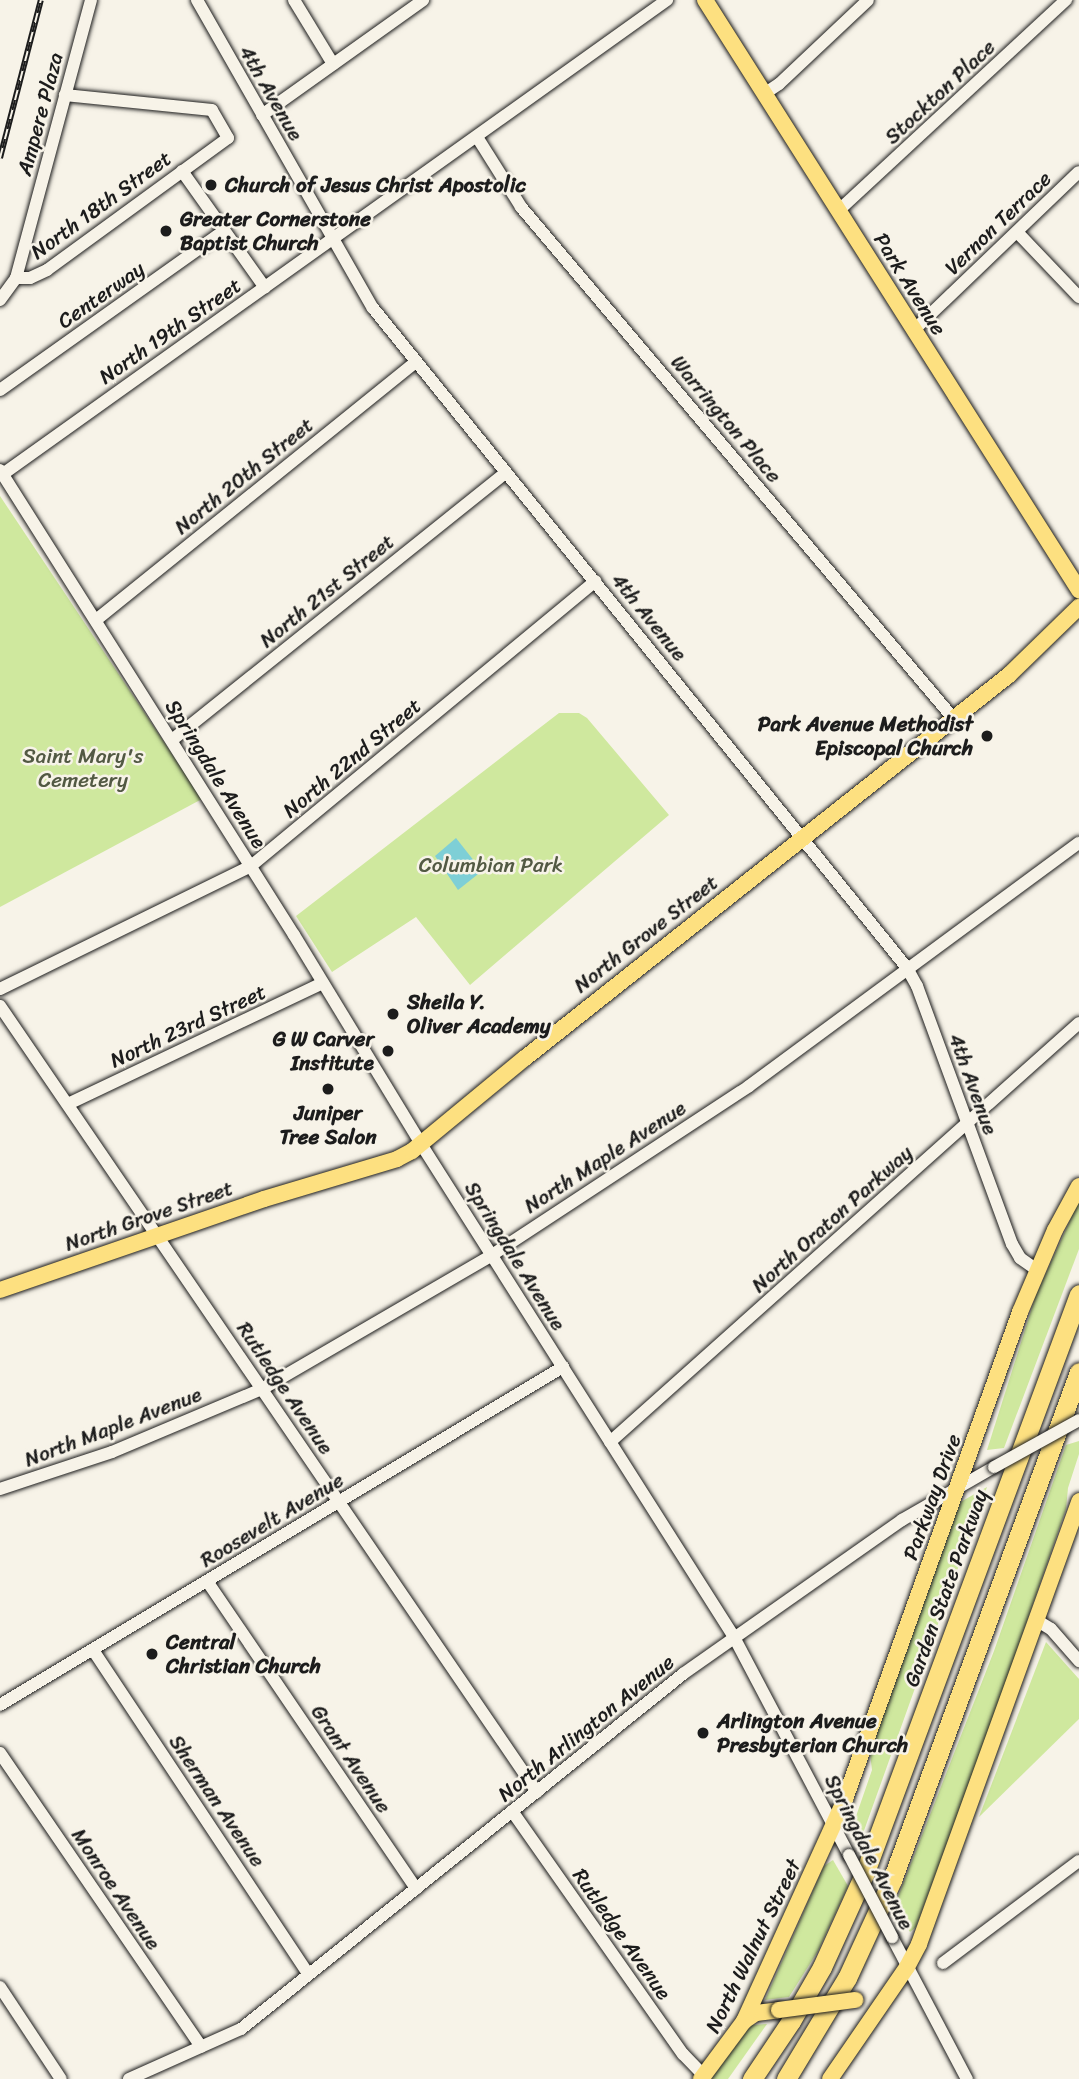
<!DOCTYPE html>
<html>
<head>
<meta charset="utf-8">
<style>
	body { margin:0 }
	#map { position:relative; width:1079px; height:2079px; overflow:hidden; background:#f7f3e8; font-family:Sriracha,sans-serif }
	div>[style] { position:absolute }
	.green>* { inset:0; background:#cfe89e }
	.water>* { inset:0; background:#7ecfd6 }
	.roads { filter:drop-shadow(0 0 2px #1c1c1c) drop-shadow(0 0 2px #1c1c1c) }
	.minor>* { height:12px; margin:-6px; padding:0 6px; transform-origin:6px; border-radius:6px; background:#f7f3e8 }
	.major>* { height:16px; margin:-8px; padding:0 8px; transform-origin:8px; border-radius:8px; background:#fde080 }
	.highway>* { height:19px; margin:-9.5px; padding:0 9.5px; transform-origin:9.5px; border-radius:9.5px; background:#fde080 }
	.rail>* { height:6px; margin-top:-3px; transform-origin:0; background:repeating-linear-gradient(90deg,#f7f3e8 0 10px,#1c1c1c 0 20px); box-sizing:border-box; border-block:2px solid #1c1c1c }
	.bridges { filter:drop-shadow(0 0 2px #1c1c1c) drop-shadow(0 0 2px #1c1c1c) }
	.minor-bridge>* { height:12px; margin:-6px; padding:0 6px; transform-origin:6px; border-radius:6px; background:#f7f3e8 }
	.major-bridge>* { height:16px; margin:-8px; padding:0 8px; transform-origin:8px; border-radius:8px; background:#fde080 }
	.dots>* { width:19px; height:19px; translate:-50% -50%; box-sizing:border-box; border:4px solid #f7f3e8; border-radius:50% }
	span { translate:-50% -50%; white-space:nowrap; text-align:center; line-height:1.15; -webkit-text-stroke:5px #f7f3e8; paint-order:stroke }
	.street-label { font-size:21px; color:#1c1c1c }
	.poi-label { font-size:21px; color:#1c1c1c; font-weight:700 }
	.left { translate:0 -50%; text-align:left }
	.right { translate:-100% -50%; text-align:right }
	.park-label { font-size:21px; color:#525943 }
</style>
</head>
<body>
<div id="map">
	<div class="green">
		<div style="clip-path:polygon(0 496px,202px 799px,0 907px)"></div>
		<div style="clip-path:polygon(559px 713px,579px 713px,587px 718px,669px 815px,470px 985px,416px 917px,332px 972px,296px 916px)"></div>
		<div style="clip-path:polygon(1079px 1201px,1079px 1249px,1004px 1448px,987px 1450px,1036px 1295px)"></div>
		<div style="clip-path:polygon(1079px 1441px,1079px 1454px,1068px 1488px,1066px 1509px,996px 1710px,916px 1927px,910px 1932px,894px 1907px,994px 1651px,1066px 1445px)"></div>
		<div style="clip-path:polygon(987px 1487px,861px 1839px,853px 1825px,872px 1770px,870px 1754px,957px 1504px)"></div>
		<div style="clip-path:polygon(1046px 1642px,1079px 1679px,1079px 1719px,979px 1817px)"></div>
		<div style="clip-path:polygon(833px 1860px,848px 1886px,818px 1951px,789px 1997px,765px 2000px,824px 1866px)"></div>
		<div style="clip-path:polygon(767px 2024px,728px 2079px,711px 2079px,751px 2025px)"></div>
	</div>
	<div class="water">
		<div style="clip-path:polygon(456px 838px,482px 871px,458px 890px,435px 856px)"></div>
	</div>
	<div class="roads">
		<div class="minor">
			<div style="left:197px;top:0;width:355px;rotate:60.3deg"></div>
			<div style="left:373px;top:308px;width:849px;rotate:51.02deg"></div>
			<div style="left:907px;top:968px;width:21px;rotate:61deg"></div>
			<div style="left:917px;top:986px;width:275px;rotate:69.8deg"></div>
			<div style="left:1012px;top:1244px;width:16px;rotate:60deg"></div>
			<div style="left:1020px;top:1258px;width:21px;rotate:35deg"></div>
			<div style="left:294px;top:0;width:75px;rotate:58.6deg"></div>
			<div style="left:764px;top:94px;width:18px;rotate:-34deg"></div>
			<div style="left:779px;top:84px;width:122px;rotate:-43.3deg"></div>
			<div style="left:262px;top:115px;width:198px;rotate:-35.5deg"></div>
			<div style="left:477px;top:137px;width:83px;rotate:57.8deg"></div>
			<div style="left:521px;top:207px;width:671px;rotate:49.78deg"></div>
			<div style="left:182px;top:171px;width:143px;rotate:54.6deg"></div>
			<div style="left:838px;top:211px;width:311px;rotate:-42.8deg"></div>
			<div style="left:1017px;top:232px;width:90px;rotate:46.4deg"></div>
			<div style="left:16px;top:278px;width:14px"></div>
			<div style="left:30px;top:278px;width:19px;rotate:-25deg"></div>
			<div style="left:47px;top:270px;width:224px;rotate:-36.1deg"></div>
			<div style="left:228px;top:138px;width:32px;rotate:-120deg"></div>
			<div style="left:212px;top:110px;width:148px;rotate:-174.2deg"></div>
			<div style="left:0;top:300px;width:27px;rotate:-54deg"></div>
			<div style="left:16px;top:278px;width:288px;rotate:-74.9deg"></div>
			<div style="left:914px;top:330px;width:228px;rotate:-43.8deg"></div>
			<div style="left:0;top:390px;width:275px;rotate:-35.4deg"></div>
			<div style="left:0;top:470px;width:550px;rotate:57.7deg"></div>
			<div style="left:294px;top:935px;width:245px;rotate:58.7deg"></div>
			<div style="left:421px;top:1144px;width:584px;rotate:57.59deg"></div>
			<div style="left:734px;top:1637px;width:246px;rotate:62.2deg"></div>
			<div style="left:3px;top:474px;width:816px;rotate:-35.52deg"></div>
			<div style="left:96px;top:620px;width:411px;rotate:-38.9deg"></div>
			<div style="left:172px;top:740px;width:428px;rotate:-38.7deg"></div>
			<div style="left:0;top:989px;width:280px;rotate:-26.1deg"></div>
			<div style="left:251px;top:866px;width:447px;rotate:-39.6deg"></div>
			<div style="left:0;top:1006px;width:952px;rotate:55.66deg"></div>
			<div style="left:68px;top:1104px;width:282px;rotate:-25.4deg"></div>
			<div style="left:610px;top:1442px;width:629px;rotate:-41.78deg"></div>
			<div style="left:0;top:1489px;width:118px;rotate:-18.3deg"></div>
			<div style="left:112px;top:1452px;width:163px;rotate:-22.8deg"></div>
			<div style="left:262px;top:1389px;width:266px;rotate:-30.2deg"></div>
			<div style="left:492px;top:1255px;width:308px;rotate:-33.3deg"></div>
			<div style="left:749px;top:1086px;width:410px;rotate:-36.4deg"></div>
			<div style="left:207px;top:1581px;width:372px;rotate:55.8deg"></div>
			<div style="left:1036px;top:1620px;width:17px;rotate:31deg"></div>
			<div style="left:1051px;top:1629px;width:43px;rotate:48.8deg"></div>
			<div style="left:93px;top:1650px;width:389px;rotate:56.4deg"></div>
			<div style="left:0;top:1705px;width:657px;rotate:-30.98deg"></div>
			<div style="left:0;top:1753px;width:356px;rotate:55.6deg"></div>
			<div style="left:512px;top:1811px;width:297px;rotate:54.9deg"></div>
			<div style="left:683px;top:2054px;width:30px;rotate:46deg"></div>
			<div style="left:892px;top:1937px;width:161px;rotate:62.2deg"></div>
			<div style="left:943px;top:1963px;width:170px;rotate:-36.9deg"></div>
			<div style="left:0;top:1987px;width:110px;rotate:56.5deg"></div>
			<div style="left:129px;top:2079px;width:123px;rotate:-24.1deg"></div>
			<div style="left:241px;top:2029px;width:567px;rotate:-38.77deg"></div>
			<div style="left:683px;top:1674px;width:268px;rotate:-35.1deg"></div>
			<div style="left:902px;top:1520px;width:106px;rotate:-29.9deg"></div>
		</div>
		<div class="major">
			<div style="left:705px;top:0;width:699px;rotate:57.63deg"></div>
			<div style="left:0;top:1290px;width:279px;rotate:-19deg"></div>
			<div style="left:264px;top:1199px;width:139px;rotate:-16.7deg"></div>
			<div style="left:397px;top:1159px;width:17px;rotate:-28deg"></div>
			<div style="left:412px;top:1151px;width:146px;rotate:-39.5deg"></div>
			<div style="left:525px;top:1058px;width:617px;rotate:-38.36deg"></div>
			<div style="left:1009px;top:675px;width:98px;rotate:-44.2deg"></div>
			<div style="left:744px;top:2021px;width:14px;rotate:-34deg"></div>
			<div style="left:756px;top:2013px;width:23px;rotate:-7deg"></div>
			<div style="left:701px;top:2079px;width:72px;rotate:-53.4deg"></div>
			<div style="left:744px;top:2021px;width:244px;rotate:-65.5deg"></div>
			<div style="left:845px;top:1799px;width:517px;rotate:-70.23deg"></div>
			<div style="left:1020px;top:1312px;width:89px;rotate:-66.9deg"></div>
			<div style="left:1055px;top:1230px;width:50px;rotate:-61.4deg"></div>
			<div style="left:830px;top:2079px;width:136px;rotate:-55.5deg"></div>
			<div style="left:907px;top:1967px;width:26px;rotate:-62deg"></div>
			<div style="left:919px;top:1944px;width:471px;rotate:-70.1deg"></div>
		</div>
		<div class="highway">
			<div style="left:752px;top:2079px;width:70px;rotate:-56.1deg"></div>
			<div style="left:791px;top:2021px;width:62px;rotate:-60.1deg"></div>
			<div style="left:822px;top:1967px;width:104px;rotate:-65.6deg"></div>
			<div style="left:865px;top:1872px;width:616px;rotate:-69.68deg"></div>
			<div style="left:786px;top:2079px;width:118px;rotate:-58.9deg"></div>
			<div style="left:847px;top:1978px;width:108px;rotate:-65.3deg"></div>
			<div style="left:892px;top:1880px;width:541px;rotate:-69.79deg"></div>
		</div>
	</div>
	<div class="rail">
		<div style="left:0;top:158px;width:163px;rotate:-75.5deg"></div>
	</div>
	<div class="bridges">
		<div class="minor-bridge">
			<div style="left:994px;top:1467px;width:97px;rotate:-28.9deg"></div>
			<div style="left:849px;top:1855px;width:93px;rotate:62.3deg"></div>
		</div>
		<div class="major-bridge">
			<div style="left:779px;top:2010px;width:77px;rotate:-7.5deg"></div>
		</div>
	</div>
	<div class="dots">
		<div style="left:211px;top:185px;background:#1c1c1c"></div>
		<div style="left:166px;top:231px;background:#1c1c1c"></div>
		<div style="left:987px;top:736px;background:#1c1c1c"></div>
		<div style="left:393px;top:1014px;background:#1c1c1c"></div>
		<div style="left:388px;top:1051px;background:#1c1c1c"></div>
		<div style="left:328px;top:1089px;background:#1c1c1c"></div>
		<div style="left:152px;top:1654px;background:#1c1c1c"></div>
		<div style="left:703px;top:1733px;background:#1c1c1c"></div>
	</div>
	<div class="street-label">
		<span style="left:940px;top:92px;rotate:-43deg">Stockton Place</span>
		<span style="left:271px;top:93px;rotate:60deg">4th Avenue</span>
		<span style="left:40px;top:114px;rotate:-75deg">Ampere Plaza</span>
		<span style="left:101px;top:205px;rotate:-36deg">North 18th Street</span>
		<span style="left:998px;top:223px;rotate:-44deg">Vernon Terrace</span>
		<span style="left:910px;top:284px;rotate:58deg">Park Avenue</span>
		<span style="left:101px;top:295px;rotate:-35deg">Centerway</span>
		<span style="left:170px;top:331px;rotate:-35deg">North 19th Street</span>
		<span style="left:726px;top:419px;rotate:50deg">Warrington Place</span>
		<span style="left:244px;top:476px;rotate:-39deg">North 20th Street</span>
		<span style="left:327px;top:591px;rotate:-39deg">North 21st Street</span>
		<span style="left:649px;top:617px;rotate:51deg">4th Avenue</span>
		<span style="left:352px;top:758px;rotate:-40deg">North 22nd Street</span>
		<span style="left:216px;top:774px;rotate:58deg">Springdale Avenue</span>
		<span style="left:646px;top:934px;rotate:-38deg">North Grove Street</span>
		<span style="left:188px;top:1026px;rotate:-25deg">North 23rd Street</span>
		<span style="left:973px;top:1084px;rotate:70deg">4th Avenue</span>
		<span style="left:605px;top:1157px;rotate:-33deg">North Maple Avenue</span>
		<span style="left:149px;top:1216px;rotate:-19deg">North Grove Street</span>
		<span style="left:832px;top:1219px;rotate:-42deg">North Oraton Parkway</span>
		<span style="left:515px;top:1256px;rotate:58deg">Springdale Avenue</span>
		<span style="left:285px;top:1388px;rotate:56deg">Rutledge Avenue</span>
		<span style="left:113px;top:1427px;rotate:-21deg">North Maple Avenue</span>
		<span style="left:932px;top:1497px;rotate:-70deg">Parkway Drive</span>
		<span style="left:272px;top:1520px;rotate:-31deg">Roosevelt Avenue</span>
		<span style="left:946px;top:1588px;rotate:-70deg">Garden State Parkway</span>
		<span style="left:586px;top:1728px;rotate:-39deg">North Arlington Avenue</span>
		<span style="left:351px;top:1759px;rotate:56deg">Grant Avenue</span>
		<span style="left:217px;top:1801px;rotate:56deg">Sherman Avenue</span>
		<span style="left:869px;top:1852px;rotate:63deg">Springdale Avenue</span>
		<span style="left:116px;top:1889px;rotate:56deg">Monroe Avenue</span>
		<span style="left:622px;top:1934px;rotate:55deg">Rutledge Avenue</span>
		<span style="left:753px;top:1946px;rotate:-64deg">North Walnut Street</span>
	</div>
	<div class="poi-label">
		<span class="left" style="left:225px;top:185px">Church of Jesus Christ Apostolic</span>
		<span class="left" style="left:180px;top:231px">Greater Cornerstone<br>Baptist Church</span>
		<span class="right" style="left:973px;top:736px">Park Avenue Methodist<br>Episcopal Church</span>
		<span class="left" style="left:407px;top:1014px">Sheila Y.<br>Oliver Academy</span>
		<span class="right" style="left:374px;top:1051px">G W Carver<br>Institute</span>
		<span style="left:328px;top:1125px">Juniper<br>Tree Salon</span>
		<span class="left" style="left:166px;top:1654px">Central<br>Christian Church</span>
		<span class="left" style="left:717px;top:1733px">Arlington Avenue<br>Presbyterian Church</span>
	</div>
	<div class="park-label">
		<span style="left:83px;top:768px">Saint Mary's<br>Cemetery</span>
		<span style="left:491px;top:865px">Columbian Park</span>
	</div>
</div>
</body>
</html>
